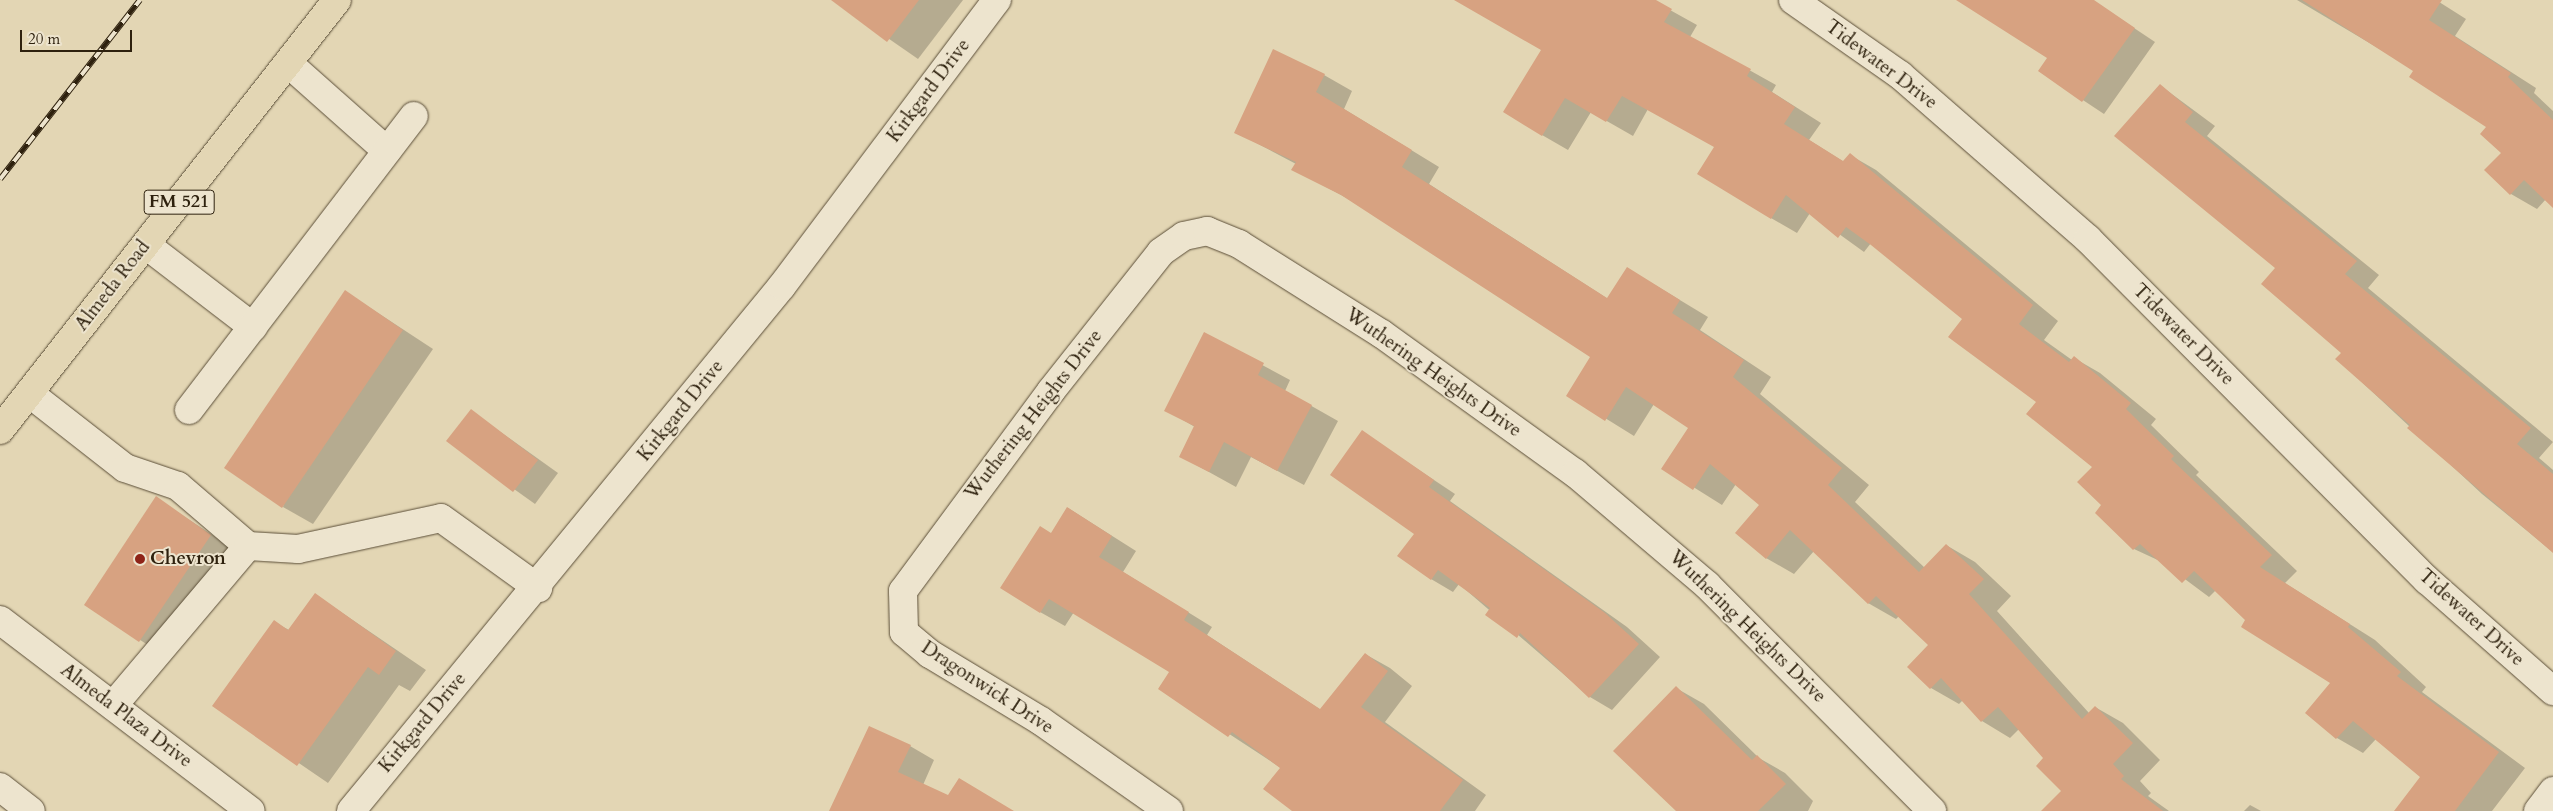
<!DOCTYPE html>
<html>
<head>
<meta charset="utf-8">
<style>
	body { margin:0 }
	#map { position:relative; width:2553px; height:811px; overflow:hidden; background:#e3d6b4; font-family:Cardo,serif }
	div>[style] { position:absolute }
	.shadow>* { inset:0; background:#0003 }
	.building>* { inset:0; background:#d7a281 }
	.roads { filter:drop-shadow(0 0 1px #5b4e38) drop-shadow(0 0 1px #5b4e38) }
	.minor>* { height:28px; margin:-14px; padding:0 14px; transform-origin:14px; border-radius:14px; background:#ede4ce }
	.major>* { height:28px; margin:-14px; padding:0 14px; transform-origin:14px; border-radius:14px; background:#e3d6b4 }
	.rail>* { height:5.5px; margin-top:-2.75px; transform-origin:0; background:repeating-linear-gradient(90deg,#ede4ce 0 11px,#2e210e 0 22px); box-sizing:border-box; border-block:1px solid #2e210e }
	.dots>* { width:14px; height:14px; translate:-50% -50%; box-sizing:border-box; border:2px solid #ede4ce; border-radius:50% }
	span { translate:-50% -50%; white-space:nowrap; text-align:center; line-height:1.15; -webkit-text-stroke:4px #ede4ce; paint-order:stroke }
	.shield-label span { padding:1px 4px; background:#ede4ce; border:1px solid; border-radius:4px; -webkit-text-stroke-width:0 }
	.shield-label { font-size:18px; color:#2e210e; font-weight:700 }
	.street-label { font-size:19px; color:#2e210e }
	.poi-label { font-size:19px; color:#2e210e; font-weight:700 }
	.left { translate:0 -50%; text-align:left }
	.scale { position:absolute; left:20px; top:30px; width:112px; height:22px; box-sizing:border-box; border:2px solid #2e210e; border-top:0; padding-left:6px; font-size:15px; line-height:18px; white-space:nowrap; color:#2e210e; -webkit-text-stroke:4px #ede4ce; paint-order:stroke }
</style>
</head>
<body>
<div id="map">
	<div class="shadow">
		<div style="clip-path:polygon(833px 0,963px 0,918px 59px)"></div>
		<div style="clip-path:polygon(1467px 0,1652px 0,1697px 25px,1690px 37px,1776px 85px,1772px 92px,1821px 123px,1809px 140px,1844px 162px,1850px 155px,1876px 170px,2058px 321px,2044px 340px,2072px 360px,2074px 358px,2100px 373px,2156px 419px,2151px 425px,2199px 472px,2196px 475px,2297px 571px,2285px 583px,2375px 640px,2426px 687px,2422px 692px,2525px 768px,2492px 811px,2401px 811px,2421px 777px,2376px 739px,2363px 753px,2337px 738px,2306px 713px,2332px 683px,2247px 619px,2216px 590px,2209px 597px,2162px 562px,2134px 549px,2096px 513px,2103px 505px,2094px 467px,2038px 402px,1964px 319px,1871px 243px,1864px 252px,1810px 213px,1797px 233px,1771px 218px,1699px 173px,1716px 147px,1648px 109px,1633px 136px,1591px 112px,1568px 150px,1542px 135px,1542px 50px)"></div>
		<div style="clip-path:polygon(1970px 0,2092px 0,2155px 42px,2104px 114px,2039px 71px,2049px 58px)"></div>
		<div style="clip-path:polygon(2297px 0,2436px 0,2466px 19px,2455px 36px,2536px 88px,2534px 93px,2553px 111px,2553px 203px,2546px 199px,2537px 209px,2511px 194px,2503px 153px,2488px 127px,2415px 70px)"></div>
		<div style="clip-path:polygon(1324px 75px,1352px 91px,1344px 109px,1439px 167px,1429px 184px,1608px 299px,1655px 285px,1708px 317px,1700px 330px,1771px 377px,1760px 394px,1869px 485px,1855px 502px,1925px 568px,1946px 545px,1975px 562px,2011px 596px,1997px 611px,2089px 713px,2095px 707px,2123px 723px,2160px 760px,2140px 781px,2151px 793px,2148px 796px,2169px 811px,2043px 811px,2063px 791px,2045px 758px,2019px 729px,2010px 738px,1982px 721px,1963px 700px,1959px 704px,1931px 688px,1930px 645px,1899px 616px,1896px 619px,1868px 603px,1814px 551px,1794px 574px,1766px 558px,1761px 505px,1736px 484px,1722px 505px,1663px 468px,1690px 428px,1654px 404px,1634px 436px,1568px 395px,1592px 357px,1354px 202px,1293px 169px,1296px 164px,1236px 132px)"></div>
		<div style="clip-path:polygon(2161px 86px,2215px 126px,2207px 136px,2379px 275px,2368px 288px,2553px 442px,2539px 458px,2553px 470px,2553px 552px,2482px 494px,2337px 359px,2342px 353px,2277px 268px)"></div>
		<div style="clip-path:polygon(346px 292px,433px 349px,313px 524px,283px 507px)"></div>
		<div style="clip-path:polygon(1204px 334px,1290px 380px,1285px 391px,1338px 421px,1304px 485px,1251px 457px,1236px 487px,1180px 456px,1195px 427px,1166px 410px)"></div>
		<div style="clip-path:polygon(471px 411px,558px 473px,535px 504px,447px 441px)"></div>
		<div style="clip-path:polygon(1362px 432px,1455px 494px,1450px 501px,1627px 627px,1660px 657px,1612px 710px,1590px 697px,1459px 584px,1453px 592px,1431px 579px,1415px 534px)"></div>
		<div style="clip-path:polygon(156px 498px,240px 553px,170px 659px,85px 605px)"></div>
		<div style="clip-path:polygon(1068px 508px,1136px 551px,1123px 572px,1212px 627px,1207px 635px,1321px 710px,1365px 654px,1390px 668px,1412px 686px,1385px 722px,1486px 795px,1475px 811px,1294px 811px,1281px 768px,1159px 688px,1171px 672px,1074px 612px,1065px 626px,1040px 612px,1051px 534px)"></div>
		<div style="clip-path:polygon(316px 595px,426px 670px,410px 691px,399px 685px,328px 783px,214px 705px,274px 622px,289px 630px)"></div>
		<div style="clip-path:polygon(1676px 688px,1704px 704px,1759px 758px,1785px 773px,1813px 801px,1808px 811px,1683px 811px)"></div>
		<div style="clip-path:polygon(910px 746px,934px 760px,923px 785px,948px 797px,1013px 811px,830px 811px)"></div>
		<div style="clip-path:polygon(2250px 805px,2261px 811px,2244px 811px)"></div>
	</div>
	<div class="building">
		<div style="clip-path:polygon(831px 0,919px 0,887px 42px)"></div>
		<div style="clip-path:polygon(1454px 0,1656px 0,1672px 9px,1664px 22px,1751px 69px,1747px 76px,1795px 107px,1784px 124px,1843px 161px,1850px 153px,2033px 305px,2019px 324px,2069px 362px,2074px 356px,2131px 403px,2126px 409px,2174px 456px,2171px 459px,2272px 555px,2260px 567px,2350px 624px,2348px 627px,2401px 672px,2397px 676px,2499px 752px,2455px 811px,2394px 811px,2420px 777px,2353px 721px,2336px 739px,2305px 713px,2330px 683px,2241px 627px,2245px 620px,2194px 571px,2182px 583px,2140px 544px,2133px 550px,2095px 513px,2101px 505px,2077px 482px,2092px 467px,2026px 414px,2036px 402px,1948px 337px,1962px 319px,1871px 245px,1846px 227px,1838px 238px,1786px 195px,1771px 219px,1697px 174px,1714px 147px,1622px 96px,1606px 122px,1565px 98px,1542px 136px,1503px 112px,1541px 50px)"></div>
		<div style="clip-path:polygon(1956px 0,2094px 0,2135px 28px,2082px 102px,2038px 71px,2047px 58px)"></div>
		<div style="clip-path:polygon(2302px 0,2442px 0,2429px 20px,2511px 73px,2508px 77px,2553px 120px,2553px 208px,2524px 180px,2510px 195px,2484px 170px,2501px 153px,2480px 134px,2486px 127px,2409px 77px,2413px 71px)"></div>
		<div style="clip-path:polygon(1273px 49px,1325px 74px,1316px 92px,1412px 150px,1402px 167px,1607px 298px,1627px 267px,1680px 300px,1672px 313px,1744px 360px,1733px 377px,1842px 468px,1828px 485px,1919px 572px,1946px 544px,1984px 579px,1969px 594px,2082px 719px,2095px 706px,2133px 743px,2113px 764px,2124px 776px,2121px 779px,2163px 811px,2041px 811px,2061px 791px,2036px 766px,2043px 758px,1998px 707px,1981px 722px,1941px 678px,1930px 689px,1907px 667px,1928px 645px,1876px 596px,1868px 604px,1790px 530px,1766px 559px,1735px 533px,1759px 505px,1710px 464px,1693px 490px,1661px 469px,1688px 428px,1626px 387px,1605px 421px,1566px 396px,1590px 357px,1341px 195px,1291px 170px,1296px 162px,1234px 133px)"></div>
		<div style="clip-path:polygon(2160px 84px,2193px 112px,2185px 122px,2357px 261px,2345px 274px,2531px 428px,2517px 444px,2553px 474px,2553px 553px,2407px 428px,2410px 425px,2335px 359px,2341px 353px,2261px 284px,2275px 268px,2114px 136px)"></div>
		<div style="clip-path:polygon(345px 290px,403px 330px,282px 508px,224px 468px)"></div>
		<div style="clip-path:polygon(1204px 332px,1264px 363px,1258px 375px,1312px 405px,1277px 471px,1224px 442px,1209px 472px,1179px 457px,1194px 426px,1164px 411px)"></div>
		<div style="clip-path:polygon(471px 409px,538px 460px,513px 492px,446px 441px)"></div>
		<div style="clip-path:polygon(1362px 430px,1434px 480px,1429px 487px,1605px 613px,1639px 644px,1589px 698px,1520px 633px,1517px 638px,1485px 615px,1490px 608px,1438px 570px,1431px 580px,1397px 556px,1414px 534px,1330px 475px)"></div>
		<div style="clip-path:polygon(156px 496px,211px 535px,139px 642px,84px 605px)"></div>
		<div style="clip-path:polygon(1067px 507px,1112px 536px,1099px 557px,1189px 612px,1184px 620px,1320px 709px,1365px 653px,1388px 671px,1361px 707px,1463px 780px,1440px 811px,1292px 811px,1263px 789px,1280px 768px,1232px 732px,1228px 737px,1158px 689px,1169px 672px,1049px 599px,1040px 613px,1000px 588px,1040px 526px,1051px 533px)"></div>
		<div style="clip-path:polygon(315px 593px,396px 651px,379px 675px,368px 667px,297px 766px,212px 706px,274px 620px,288px 630px)"></div>
		<div style="clip-path:polygon(1676px 686px,1752px 760px,1757px 755px,1786px 784px,1758px 811px,1676px 811px,1613px 751px)"></div>
		<div style="clip-path:polygon(869px 726px,911px 745px,898px 772px,948px 795px,959px 778px,1014px 811px,829px 811px)"></div>
	</div>
	<div class="roads">
		<div class="minor">
			<div style="left:1793px;top:0;width:131px;rotate:35deg"></div>
			<div style="left:1900px;top:75px;width:249px;rotate:41.1deg"></div>
			<div style="left:2088px;top:239px;width:481px;rotate:45.2deg"></div>
			<div style="left:2427px;top:580px;width:168px;rotate:41.4deg"></div>
			<div style="left:288px;top:63px;width:132px;rotate:41.6deg"></div>
			<div style="left:146px;top:245px;width:135px;rotate:37.5deg"></div>
			<div style="left:29px;top:393px;width:122px;rotate:38deg"></div>
			<div style="left:125px;top:468px;width:56px;rotate:18.8deg"></div>
			<div style="left:178px;top:486px;width:92px;rotate:40.6deg"></div>
			<div style="left:248px;top:546px;width:209px;rotate:130.2deg"></div>
			<div style="left:189px;top:410px;width:370px;rotate:-52.6deg"></div>
			<div style="left:248px;top:546px;width:50px;rotate:3.4deg"></div>
			<div style="left:298px;top:549px;width:146px;rotate:-12.2deg"></div>
			<div style="left:441px;top:518px;width:120px;rotate:35.8deg"></div>
			<div style="left:0;top:620px;width:315px;rotate:37.3deg"></div>
			<div style="left:0;top:787px;width:39px;rotate:38deg"></div>
			<div style="left:351px;top:811px;width:679px;rotate:-50.62deg"></div>
			<div style="left:782px;top:286px;width:358px;rotate:-53.1deg"></div>
			<div style="left:1169px;top:811px;width:156px;rotate:-144.9deg"></div>
			<div style="left:1041px;top:721px;width:130px;rotate:-148.9deg"></div>
			<div style="left:930px;top:654px;width:34px;rotate:-140deg"></div>
			<div style="left:904px;top:632px;width:41px;rotate:-91.4deg"></div>
			<div style="left:903px;top:591px;width:249px;rotate:-53.5deg"></div>
			<div style="left:1051px;top:391px;width:177px;rotate:-51.6deg"></div>
			<div style="left:1161px;top:252px;width:28px;rotate:-35deg"></div>
			<div style="left:1184px;top:236px;width:24px;rotate:-12deg"></div>
			<div style="left:1207px;top:231px;width:35px;rotate:22deg"></div>
			<div style="left:1239px;top:244px;width:169px;rotate:32.2deg"></div>
			<div style="left:1382px;top:334px;width:238px;rotate:35.8deg"></div>
			<div style="left:1575px;top:473px;width:173px;rotate:40.3deg"></div>
			<div style="left:1707px;top:585px;width:319px;rotate:45.1deg"></div>
			<div style="left:2538px;top:811px;width:25px;rotate:-53deg"></div>
		</div>
		<div class="major">
			<div style="left:0;top:430px;width:546px;rotate:-51.91deg"></div>
		</div>
	</div>
	<div class="rail">
		<div style="left:0;top:179px;width:227px;rotate:-52deg"></div>
	</div>
	<div class="dots">
		<div style="left:140px;top:559px;background:#8f2418"></div>
	</div>
	<div class="shield-label">
		<span style="left:179px;top:202px">FM 521</span>
	</div>
	<div class="street-label">
		<span style="left:1881px;top:65px;rotate:37deg">Tidewater Drive</span>
		<span style="left:929px;top:91px;rotate:-53deg">Kirkgard Drive</span>
		<span style="left:113px;top:286px;rotate:-52deg">Almeda Road</span>
		<span style="left:2183px;top:335px;rotate:45deg">Tidewater Drive</span>
		<span style="left:1433px;top:373px;rotate:35deg">Wuthering Heights Drive</span>
		<span style="left:681px;top:411px;rotate:-51deg">Kirkgard Drive</span>
		<span style="left:1034px;top:415px;rotate:-52deg">Wuthering Heights Drive</span>
		<span style="left:2471px;top:618px;rotate:42deg">Tidewater Drive</span>
		<span style="left:1747px;top:627px;rotate:44deg">Wuthering Heights Drive</span>
		<span style="left:987px;top:688px;rotate:33deg">Dragonwick Drive</span>
		<span style="left:126px;top:716px;rotate:37deg">Almeda Plaza Drive</span>
		<span style="left:423px;top:723px;rotate:-50deg">Kirkgard Drive</span>
	</div>
	<div class="poi-label">
		<span class="left" style="left:150px;top:559px">Chevron</span>
	</div>
	<div class="scale">20 m</div>
</div>
</body>
</html>
